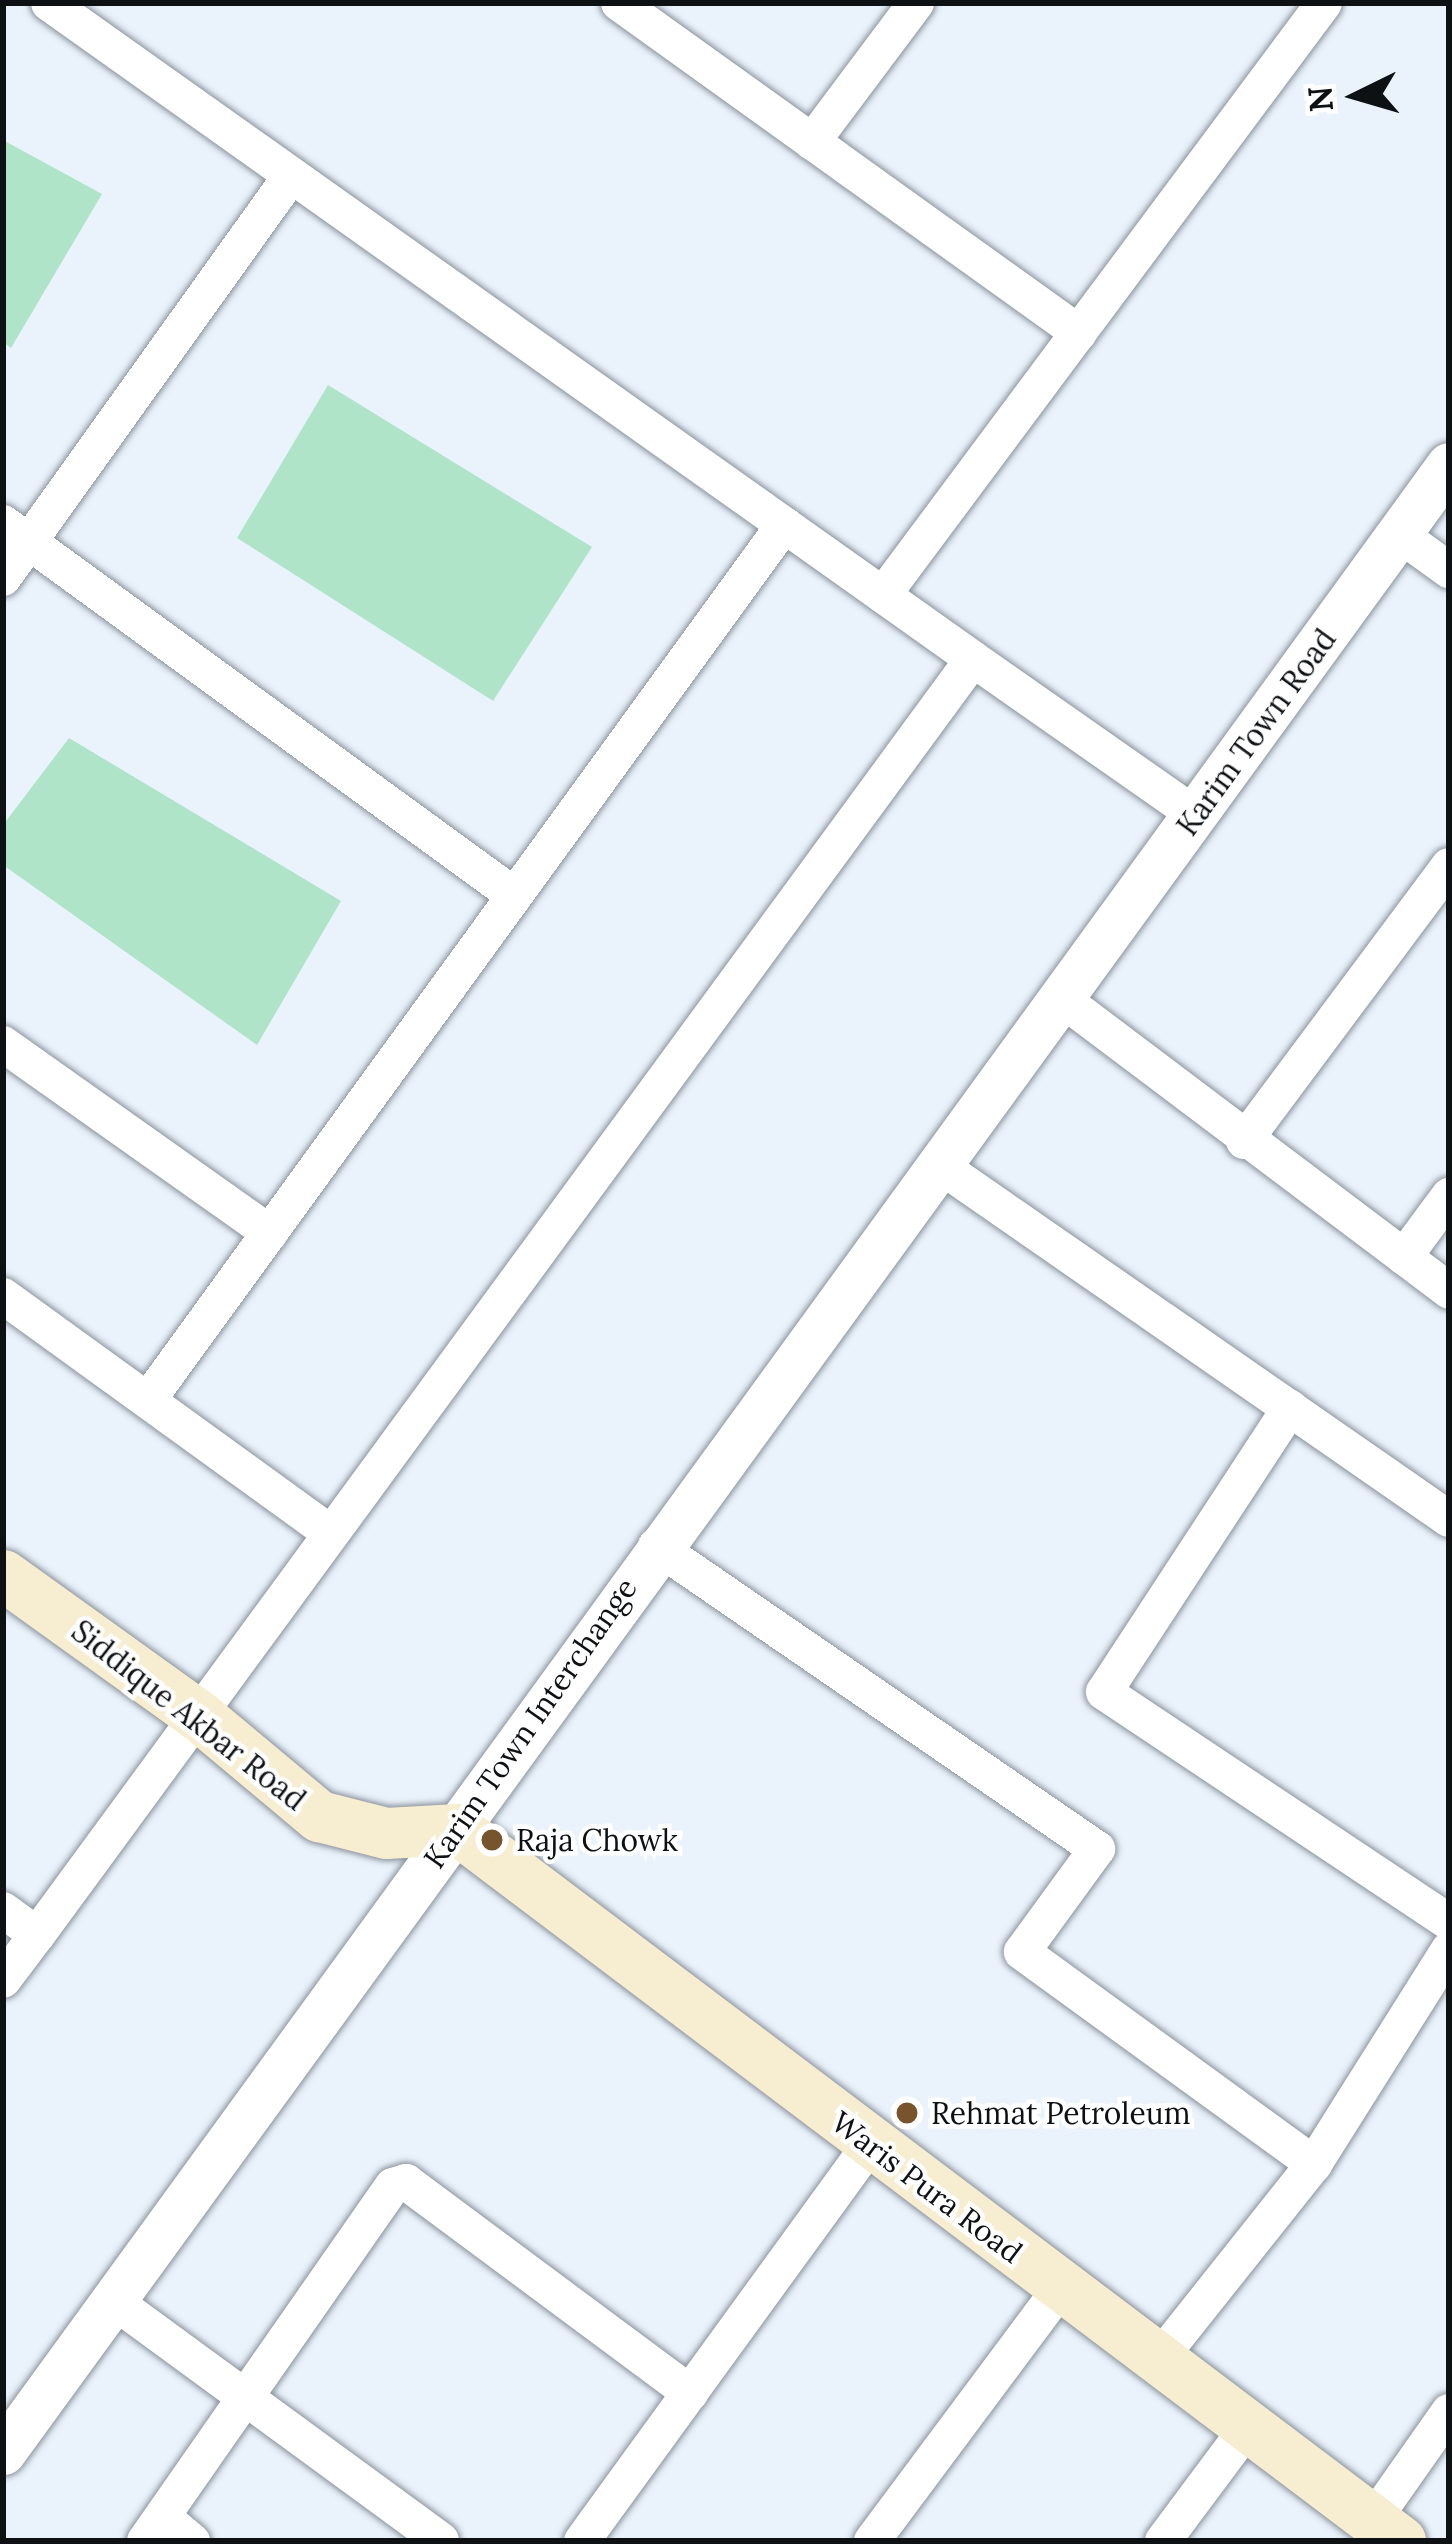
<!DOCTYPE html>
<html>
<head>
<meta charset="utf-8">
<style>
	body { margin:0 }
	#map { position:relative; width:1452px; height:2544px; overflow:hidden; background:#eaf3fc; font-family:Lora,serif }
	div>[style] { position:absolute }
	.green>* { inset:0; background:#b0e4c9 }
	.roads { filter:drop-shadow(0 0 3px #8b939c) drop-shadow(0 0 3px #8b939c) }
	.minor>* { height:36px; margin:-18px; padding:0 18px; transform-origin:18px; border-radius:18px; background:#fff }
	.tertiary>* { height:45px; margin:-22.5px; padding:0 22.5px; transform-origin:22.5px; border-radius:22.5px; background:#fff }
	.secondary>* { height:51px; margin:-25.5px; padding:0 25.5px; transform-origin:25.5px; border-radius:25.5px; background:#f7edd1 }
	.dots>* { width:33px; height:33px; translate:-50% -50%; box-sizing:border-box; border:6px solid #fff; border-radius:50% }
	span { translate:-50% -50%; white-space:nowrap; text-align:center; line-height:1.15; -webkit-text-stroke:9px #fff; paint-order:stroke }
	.street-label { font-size:30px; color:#0e1114 }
	.poi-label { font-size:30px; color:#0e1114 }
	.left { translate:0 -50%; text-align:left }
	.frame { position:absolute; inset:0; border:6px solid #0e1114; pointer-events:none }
	.north { position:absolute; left:1296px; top:36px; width:120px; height:120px; -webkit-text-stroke:9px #fff; paint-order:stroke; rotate:265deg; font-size:33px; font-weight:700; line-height:48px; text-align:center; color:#0e1114 }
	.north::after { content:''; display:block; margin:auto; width:42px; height:54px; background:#0e1114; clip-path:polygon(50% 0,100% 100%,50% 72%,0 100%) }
</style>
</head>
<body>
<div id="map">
	<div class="green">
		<div style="clip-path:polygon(3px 140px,102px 194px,11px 348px,3px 342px)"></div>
		<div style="clip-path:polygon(328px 385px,592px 547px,493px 701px,237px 538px)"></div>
		<div style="clip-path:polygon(69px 738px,341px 901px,257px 1045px,3px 865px,3px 825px)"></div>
	</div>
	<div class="roads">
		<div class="minor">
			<div style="left:619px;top:3px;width:566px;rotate:35.66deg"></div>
			<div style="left:812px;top:142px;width:174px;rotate:-53.2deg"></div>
			<div style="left:3px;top:523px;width:633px;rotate:36.07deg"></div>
			<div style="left:1399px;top:534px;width:62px;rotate:35.8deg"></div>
			<div style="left:3px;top:578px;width:495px;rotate:-54.4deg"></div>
			<div style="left:883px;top:595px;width:738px;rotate:-53.32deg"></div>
			<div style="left:973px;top:659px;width:274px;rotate:35deg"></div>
			<div style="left:1062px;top:999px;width:485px;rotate:37deg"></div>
			<div style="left:3px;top:1044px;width:327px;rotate:35.3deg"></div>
			<div style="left:1244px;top:1141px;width:343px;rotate:-53.3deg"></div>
			<div style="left:942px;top:1167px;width:617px;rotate:34.77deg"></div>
			<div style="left:1404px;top:1257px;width:76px;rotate:-53.6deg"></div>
			<div style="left:3px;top:1296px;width:405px;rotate:35.9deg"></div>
			<div style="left:148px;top:1400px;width:1082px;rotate:-53.99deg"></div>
			<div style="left:1290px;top:1408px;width:339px;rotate:123.2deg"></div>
			<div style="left:1104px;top:1692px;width:415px;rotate:33.7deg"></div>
			<div style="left:656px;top:1546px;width:535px;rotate:34.49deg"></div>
			<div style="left:1097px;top:1849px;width:127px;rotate:126.1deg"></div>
			<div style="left:1022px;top:1952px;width:361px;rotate:36deg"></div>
			<div style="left:3px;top:1910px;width:42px;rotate:36.3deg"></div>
			<div style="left:37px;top:1935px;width:56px;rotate:127.1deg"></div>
			<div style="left:37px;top:1935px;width:1582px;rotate:-53.74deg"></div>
			<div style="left:973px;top:659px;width:1133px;rotate:-144.63deg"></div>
			<div style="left:115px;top:2302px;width:404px;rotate:36.2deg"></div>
			<div style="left:1158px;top:2360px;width:251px;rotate:-51.5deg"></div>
			<div style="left:1314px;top:2164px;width:253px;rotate:-57.8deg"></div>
			<div style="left:163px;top:2517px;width:38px;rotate:40deg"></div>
			<div style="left:1373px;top:2520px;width:132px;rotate:-54.9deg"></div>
			<div style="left:145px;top:2541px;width:433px;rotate:-55.1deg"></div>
			<div style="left:393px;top:2186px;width:14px;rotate:-17deg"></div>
			<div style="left:406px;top:2182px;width:354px;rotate:36.6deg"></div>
			<div style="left:582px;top:2541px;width:490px;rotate:-54deg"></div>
			<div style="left:872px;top:2541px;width:317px;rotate:-53.3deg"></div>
			<div style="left:1163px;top:2541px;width:142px;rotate:-53.3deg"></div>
		</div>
		<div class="tertiary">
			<div style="left:3px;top:2452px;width:2457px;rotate:-53.96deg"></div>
		</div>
		<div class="secondary">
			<div style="left:3px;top:1575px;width:240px;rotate:35.7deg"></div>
			<div style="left:198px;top:1715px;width:158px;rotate:39.9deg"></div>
			<div style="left:319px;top:1816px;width:69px;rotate:14.2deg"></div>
			<div style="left:386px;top:1833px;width:71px;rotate:-3.2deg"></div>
			<div style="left:457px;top:1829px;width:1182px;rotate:37.05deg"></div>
		</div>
	</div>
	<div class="dots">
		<div style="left:492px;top:1840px;background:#77542c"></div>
		<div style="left:907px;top:2113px;background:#77542c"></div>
	</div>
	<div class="street-label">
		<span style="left:1256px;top:732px;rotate:-54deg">Karim Town Road</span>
		<span style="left:189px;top:1715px;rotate:38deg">Siddique Akbar Road</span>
		<span style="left:530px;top:1723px;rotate:-55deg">Karim Town Interchange</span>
		<span style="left:927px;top:2187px;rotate:37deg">Waris Pura Road</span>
	</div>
	<div class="poi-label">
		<span class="left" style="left:516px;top:1840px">Raja Chowk</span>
		<span class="left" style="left:931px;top:2113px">Rehmat Petroleum</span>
	</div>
	<div class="frame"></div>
	<div class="north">N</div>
</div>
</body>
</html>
